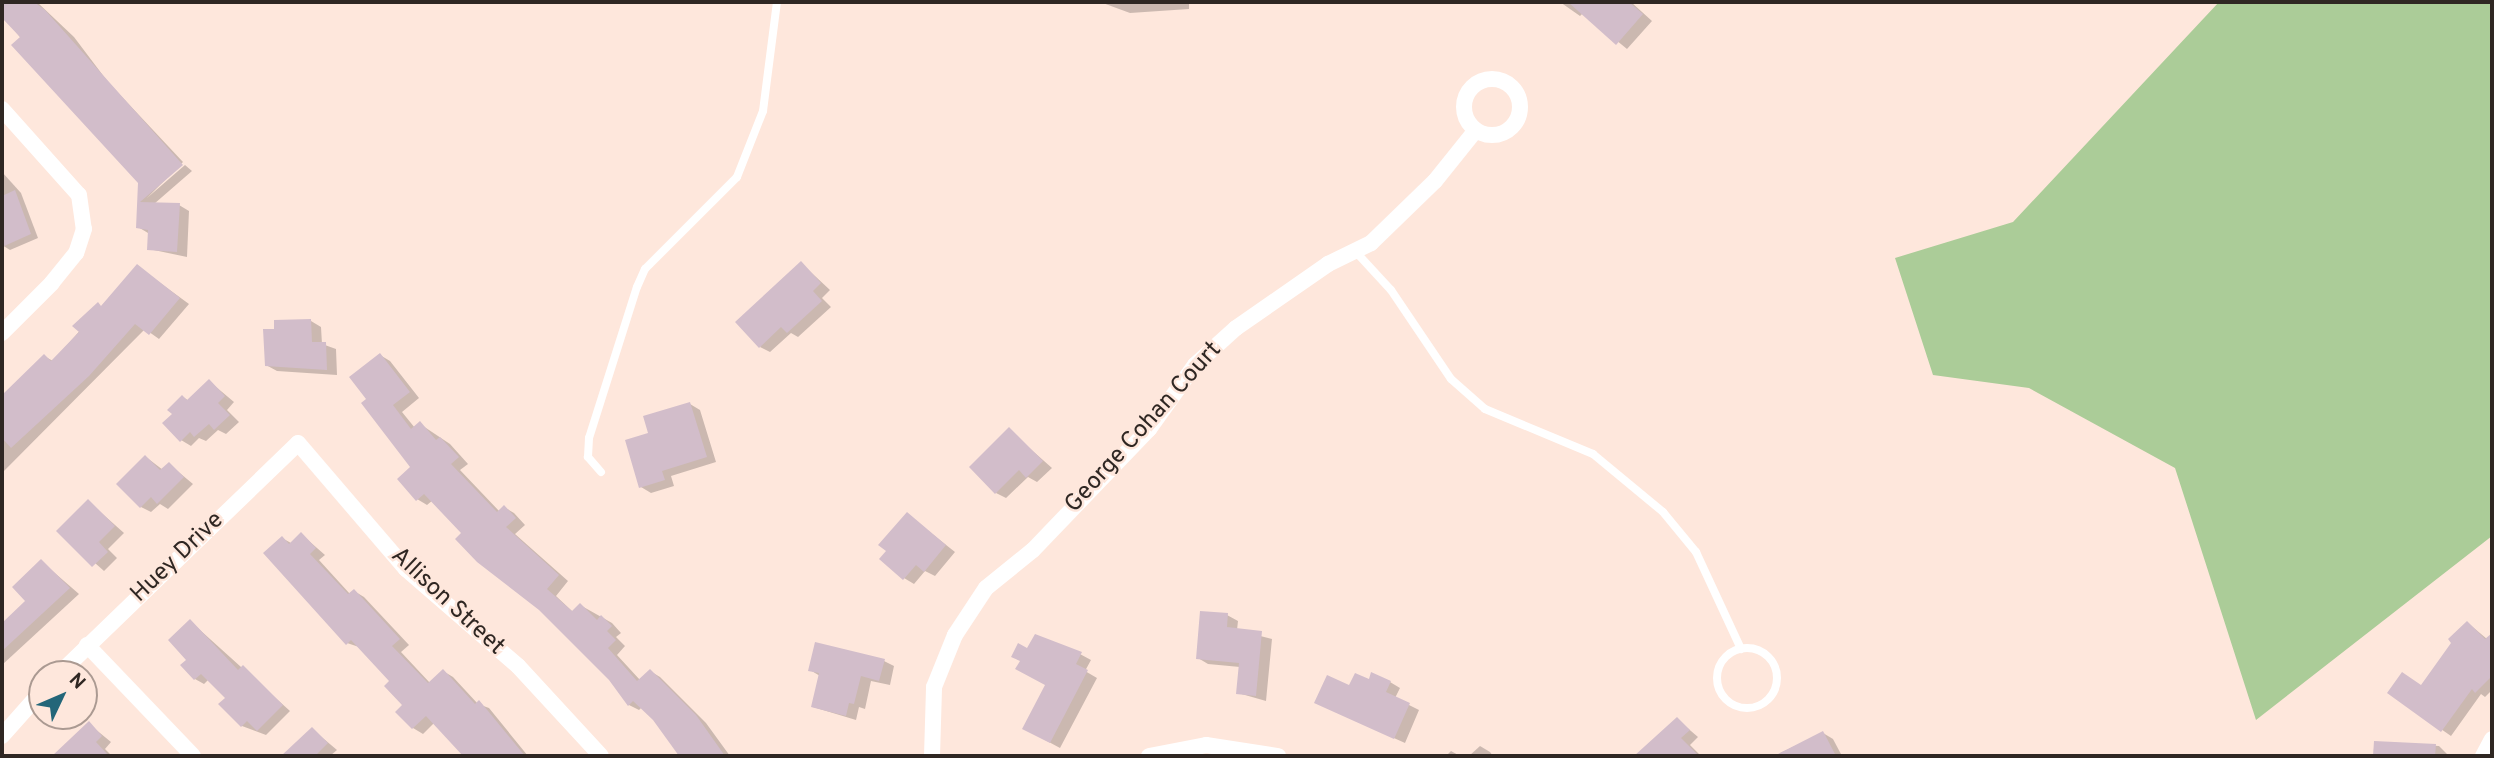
<!DOCTYPE html>
<html>
<head>
<meta charset="utf-8">
<style>
	body { margin:0 }
	#map { position:relative; width:2494px; height:758px; overflow:hidden; background:#fee7dc; font-family:Overpass,sans-serif }
	div>[style] { position:absolute }
	.green>* { inset:0; background:#abcc98 }
	.shadow>* { inset:0; background:#0003 }
	.building>* { inset:0; background:#d2bdca }
	.service>* { height:8px; margin:-4px; padding:0 4px; transform-origin:4px; border-radius:4px; background:#fff }
	.service>.ring { margin:-4px; padding:0; box-sizing:content-box; background:none; border:8px solid #fff; border-radius:50% }
	.minor>* { height:16px; margin:-8px; padding:0 8px; transform-origin:8px; border-radius:8px; background:#fff }
	.minor>.ring { margin:-8px; padding:0; box-sizing:content-box; background:none; border:16px solid #fff; border-radius:50% }
	span { translate:-50% -50%; white-space:nowrap; text-align:center; line-height:1.15; -webkit-text-stroke:5px #fee7dc; paint-order:stroke }
	.street-label { font-size:24px; color:#2f2723 }
	.frame { position:absolute; inset:0; border:4px solid #2f2723; pointer-events:none }
	.north { position:absolute; left:28px; top:660px; width:70px; height:70px; box-sizing:border-box; background:#fee7dc; border:2px solid #ab9a92; border-radius:50%; rotate:46deg; font-size:19px; font-weight:700; line-height:28px; text-align:center; color:#2f2723 }
	.north::after { content:''; display:block; margin:auto; width:24px; height:32px; background:#236679; clip-path:polygon(50% 0,100% 100%,50% 72%,0 100%) }
</style>
</head>
<body>
<div id="map">
	<div class="green">
		<div style="clip-path:polygon(2219px 2px,2492px 2px,2492px 536px,2256px 720px,2175px 468px,2029px 388px,1933px 375px,1895px 258px,2013px 222px)"></div>
	</div>
	<div class="shadow">
		<div style="clip-path:polygon(2px 2px,37px 2px,74px 37px,108px 82px,183px 162px,147px 198px,185px 165px,192px 171px,154px 204px,179px 205px,189px 211px,187px 257px,149px 249px,148px 233px,138px 227px,139px 183px,2px 15px)"></div>
		<div style="clip-path:polygon(1100px 2px,1189px 2px,1189px 9px,1130px 13px)"></div>
		<div style="clip-path:polygon(1560px 2px,1631px 2px,1652px 21px,1627px 49px,1583px 13px,1580px 16px)"></div>
		<div style="clip-path:polygon(2px 172px,21px 193px,38px 238px,10px 250px,2px 245px)"></div>
		<div style="clip-path:polygon(801px 263px,830px 290px,822px 298px,831px 307px,798px 337px,791px 333px,770px 352px,760px 347px)"></div>
		<div style="clip-path:polygon(137px 266px,189px 304px,159px 339px,145px 329px,2px 473px,2px 397px,44px 356px,53px 361px)"></div>
		<div style="clip-path:polygon(311px 321px,321px 327px,322px 344px,336px 349px,337px 375px,277px 371px,266px 365px)"></div>
		<div style="clip-path:polygon(380px 355px,390px 361px,419px 398px,402px 412px,415px 428px,420px 424px,450px 444px,468px 464px,460px 470px,500px 512px,504px 507px,514px 513px,525px 525px,515px 534px,568px 581px,556px 596px,573px 612px,580px 605px,612px 623px,621px 633px,616px 637px,625px 646px,617px 655px,640px 680px,650px 671px,660px 677px,706px 723px,730px 756px,681px 756px,654px 718px,642px 707px,639px 710px,629px 705px,611px 679px,433px 500px,427px 505px,417px 499px,412px 467px,369px 399px)"></div>
		<div style="clip-path:polygon(209px 381px,234px 402px,227px 410px,239px 422px,226px 434px,218px 430px,206px 441px,199px 438px,191px 446px,181px 440px,174px 414px,183px 397px,189px 401px)"></div>
		<div style="clip-path:polygon(690px 404px,700px 410px,716px 462px,671px 476px,674px 486px,651px 493px,641px 487px,650px 434px)"></div>
		<div style="clip-path:polygon(1009px 430px,1052px 468px,1037px 482px,1028px 477px,1006px 498px,996px 493px)"></div>
		<div style="clip-path:polygon(146px 457px,163px 470px,169px 464px,193px 484px,168px 509px,160px 504px,151px 512px,141px 507px)"></div>
		<div style="clip-path:polygon(88px 501px,124px 533px,108px 549px,117px 558px,104px 571px,59px 531px)"></div>
		<div style="clip-path:polygon(907px 514px,955px 552px,935px 576px,925px 571px,914px 584px,904px 578px)"></div>
		<div style="clip-path:polygon(301px 534px,325px 555px,319px 560px,350px 594px,354px 591px,364px 597px,409px 645px,401px 652px,430px 683px,443px 671px,453px 677px,478px 704px,489px 708px,528px 756px,465px 756px,434px 723px,423px 734px,413px 728px,391px 681px,359px 647px,347px 643px,282px 538px,291px 543px)"></div>
		<div style="clip-path:polygon(41px 561px,79px 594px,2px 665px,2px 624px,28px 601px)"></div>
		<div style="clip-path:polygon(1227px 615px,1238px 621px,1237px 630px,1272px 639px,1266px 701px,1238px 693px,1240px 667px,1208px 664px,1198px 658px)"></div>
		<div style="clip-path:polygon(190px 621px,290px 711px,266px 735px,242px 726px,221px 704px,227px 698px,209px 679px,204px 684px,195px 679px,188px 660px)"></div>
		<div style="clip-path:polygon(2468px 623px,2487px 639px,2492px 635px,2492px 690px,2485px 697px,2481px 694px,2451px 736px,2389px 693px,2422px 686px)"></div>
		<div style="clip-path:polygon(1067px 647px,1091px 660px,1085px 671px,1097px 678px,1060px 748px,1034px 734px,1048px 685px,1028px 651px)"></div>
		<div style="clip-path:polygon(884px 661px,894px 666px,890px 685px,871px 681px,865px 709px,859px 707px,856px 720px,813px 707px,820px 676px,810px 670px)"></div>
		<div style="clip-path:polygon(1390px 682px,1400px 688px,1395px 698px,1419px 710px,1405px 743px,1327px 708px,1350px 687px)"></div>
		<div style="clip-path:polygon(1677px 719px,1698px 737px,1690px 745px,1701px 756px,1637px 756px)"></div>
		<div style="clip-path:polygon(89px 724px,111px 742px,105px 749px,112px 756px,54px 756px)"></div>
		<div style="clip-path:polygon(312px 729px,337px 750px,330px 756px,284px 756px)"></div>
		<div style="clip-path:polygon(1823px 733px,1833px 739px,1842px 756px,1780px 753px)"></div>
		<div style="clip-path:polygon(2376px 743px,2439px 746px,2449px 756px,2375px 756px)"></div>
		<div style="clip-path:polygon(1480px 746px,1490px 752px,1493px 756px,1469px 756px)"></div>
		<div style="clip-path:polygon(1451px 751px,1460px 756px,1446px 756px)"></div>
	</div>
	<div class="building">
		<div style="clip-path:polygon(2px 2px,34px 2px,45px 10px,183px 165px,140px 202px,180px 203px,177px 252px,147px 250px,148px 230px,136px 228px,138px 183px,11px 45px,20px 37px,2px 18px)"></div>
		<div style="clip-path:polygon(1568px 2px,1629px 2px,1643px 14px,1616px 45px)"></div>
		<div style="clip-path:polygon(15px 190px,31px 234px,2px 247px,2px 196px)"></div>
		<div style="clip-path:polygon(801px 261px,821px 283px,813px 291px,822px 301px,787px 333px,781px 327px,759px 348px,735px 322px)"></div>
		<div style="clip-path:polygon(137px 264px,180px 298px,149px 335px,135px 324px,89px 376px,11px 448px,2px 438px,2px 395px,44px 354px,51px 361px,79px 332px,72px 326px,98px 302px,101px 306px)"></div>
		<div style="clip-path:polygon(311px 319px,312px 342px,326px 342px,327px 370px,265px 366px,263px 329px,274px 329px,274px 320px)"></div>
		<div style="clip-path:polygon(380px 353px,410px 392px,393px 405px,411px 429px,420px 421px,436px 440px,440px 437px,459px 457px,451px 464px,497px 512px,504px 505px,516px 518px,506px 527px,559px 575px,547px 589px,572px 611px,580px 603px,597px 620px,601px 615px,612px 626px,607px 631px,616px 640px,608px 648px,637px 681px,650px 669px,696px 715px,725px 756px,679px 756px,653px 720px,633px 701px,628px 706px,609px 680px,539px 610px,477px 562px,455px 539px,461px 533px,424px 494px,416px 501px,397px 479px,410px 467px,361px 403px,366px 399px,349px 377px)"></div>
		<div style="clip-path:polygon(209px 379px,225px 396px,218px 403px,230px 415px,214px 430px,209px 424px,194px 437px,190px 432px,180px 442px,162px 423px,172px 414px,167px 410px,182px 395px,187px 400px)"></div>
		<div style="clip-path:polygon(690px 402px,707px 457px,662px 471px,665px 480px,639px 488px,625px 440px,648px 433px,643px 416px)"></div>
		<div style="clip-path:polygon(1009px 427px,1043px 461px,1026px 478px,1019px 470px,995px 494px,969px 467px)"></div>
		<div style="clip-path:polygon(145px 455px,160px 470px,169px 462px,184px 477px,157px 504px,151px 497px,140px 508px,116px 484px)"></div>
		<div style="clip-path:polygon(88px 499px,115px 526px,99px 542px,108px 552px,92px 567px,56px 531px)"></div>
		<div style="clip-path:polygon(907px 512px,946px 545px,924px 572px,916px 565px,903px 580px,879px 559px,886px 551px,878px 545px)"></div>
		<div style="clip-path:polygon(301px 532px,316px 548px,310px 554px,348px 594px,354px 589px,400px 639px,392px 646px,428px 683px,443px 669px,475px 704px,479px 700px,525px 756px,463px 756px,426px 716px,412px 729px,395px 712px,402px 705px,384px 686px,389px 681px,351px 640px,346px 645px,263px 553px,282px 536px,289px 544px)"></div>
		<div style="clip-path:polygon(41px 559px,70px 588px,2px 651px,2px 623px,25px 601px,12px 587px)"></div>
		<div style="clip-path:polygon(1200px 611px,1228px 613px,1227px 627px,1262px 631px,1256px 696px,1236px 694px,1239px 663px,1196px 659px)"></div>
		<div style="clip-path:polygon(190px 619px,238px 670px,243px 665px,283px 705px,257px 731px,247px 721px,241px 727px,218px 704px,225px 698px,201px 674px,194px 680px,180px 665px,186px 660px,168px 640px)"></div>
		<div style="clip-path:polygon(2467px 621px,2485px 639px,2492px 633px,2492px 676px,2475px 693px,2472px 689px,2441px 732px,2387px 693px,2402px 672px,2421px 685px,2451px 643px,2448px 639px)"></div>
		<div style="clip-path:polygon(1035px 634px,1082px 652px,1076px 664px,1088px 670px,1050px 743px,1022px 729px,1045px 685px,1015px 669px,1020px 661px,1011px 657px,1018px 643px,1027px 648px)"></div>
		<div style="clip-path:polygon(815px 642px,885px 659px,879px 681px,861px 676px,854px 704px,849px 703px,846px 716px,811px 707px,819px 673px,808px 671px)"></div>
		<div style="clip-path:polygon(1371px 672px,1391px 681px,1386px 692px,1410px 703px,1394px 739px,1314px 703px,1327px 675px,1349px 685px,1355px 673px,1369px 679px)"></div>
		<div style="clip-path:polygon(1677px 717px,1690px 730px,1681px 738px,1699px 756px,1634px 756px)"></div>
		<div style="clip-path:polygon(89px 721px,102px 736px,96px 742px,109px 756px,52px 756px)"></div>
		<div style="clip-path:polygon(312px 727px,328px 743px,315px 756px,281px 756px)"></div>
		<div style="clip-path:polygon(1823px 731px,1836px 756px,1774px 756px)"></div>
		<div style="clip-path:polygon(2374px 741px,2436px 744px,2435px 756px,2373px 756px)"></div>
	</div>
	<div class="service">
		<div style="left:1355px;top:251px;width:53px;rotate:47.3deg"></div>
		<div style="left:1391px;top:290px;width:107px;rotate:56deg"></div>
		<div style="left:1451px;top:379px;width:45px;rotate:41.4deg"></div>
		<div style="left:1485px;top:409px;width:117px;rotate:22.6deg"></div>
		<div style="left:1593px;top:454px;width:91px;rotate:39.6deg"></div>
		<div style="left:1663px;top:512px;width:52px;rotate:50.5deg"></div>
		<div style="left:1696px;top:552px;width:107px;rotate:65.1deg"></div>
		<div style="left:601px;top:472px;width:20px;rotate:-131deg"></div>
		<div style="left:588px;top:457px;width:19px;rotate:-87deg"></div>
		<div style="left:589px;top:438px;width:158px;rotate:-72.4deg"></div>
		<div style="left:637px;top:287px;width:20px;rotate:-66deg"></div>
		<div style="left:645px;top:269px;width:130px;rotate:-45deg"></div>
		<div style="left:737px;top:177px;width:71px;rotate:-68.5deg"></div>
		<div style="left:763px;top:111px;width:110px;rotate:-82.7deg"></div>
		<div class="ring" style="left:1717px;top:648px;width:52px;height:52px"></div>
	</div>
	<div class="minor">
		<div class="ring" style="left:1464px;top:79px;width:40px;height:40px"></div>
		<div style="left:2px;top:109px;width:115px;rotate:48.2deg"></div>
		<div style="left:79px;top:195px;width:34px;rotate:82deg"></div>
		<div style="left:84px;top:229px;width:25px;rotate:108deg"></div>
		<div style="left:76px;top:253px;width:38px;rotate:129deg"></div>
		<div style="left:52px;top:283px;width:71px;rotate:135deg"></div>
		<div style="left:87px;top:645px;width:153px;rotate:46.3deg"></div>
		<div style="left:59px;top:674px;width:332px;rotate:-44deg"></div>
		<div style="left:298px;top:443px;width:166px;rotate:49.4deg"></div>
		<div style="left:406px;top:569px;width:148px;rotate:40.9deg"></div>
		<div style="left:518px;top:666px;width:122px;rotate:47.3deg"></div>
		<div style="left:2px;top:736px;width:60px;rotate:-48.4deg"></div>
		<div style="left:932px;top:756px;width:69px;rotate:-88.3deg"></div>
		<div style="left:934px;top:687px;width:56px;rotate:-68deg"></div>
		<div style="left:955px;top:635px;width:56px;rotate:-56.6deg"></div>
		<div style="left:986px;top:588px;width:60px;rotate:-39deg"></div>
		<div style="left:1033px;top:550px;width:168px;rotate:-46.2deg"></div>
		<div style="left:1149px;top:429px;width:79px;rotate:-54.3deg"></div>
		<div style="left:1195px;top:365px;width:55px;rotate:-42.1deg"></div>
		<div style="left:1236px;top:328px;width:112px;rotate:-34.8deg"></div>
		<div style="left:1328px;top:264px;width:48px;rotate:-26deg"></div>
		<div style="left:1371px;top:243px;width:89px;rotate:-44.1deg"></div>
		<div style="left:1435px;top:181px;width:65px;rotate:-51.2deg"></div>
		<div style="left:1149px;top:756px;width:58px;rotate:-10.9deg"></div>
		<div style="left:1206px;top:745px;width:73px;rotate:8.7deg"></div>
		<div style="left:2483px;top:756px;width:19px;rotate:-62deg"></div>
	</div>
	<div class="street-label">
		<span style="left:1144px;top:428px;rotate:-48deg">George Cohan Court</span>
		<span style="left:178px;top:558px;rotate:-44deg">Huey Drive</span>
		<span style="left:447px;top:602px;rotate:43deg">Allison Street</span>
	</div>
	<div class="frame"></div>
	<div class="north">N</div>
</div>
</body>
</html>
